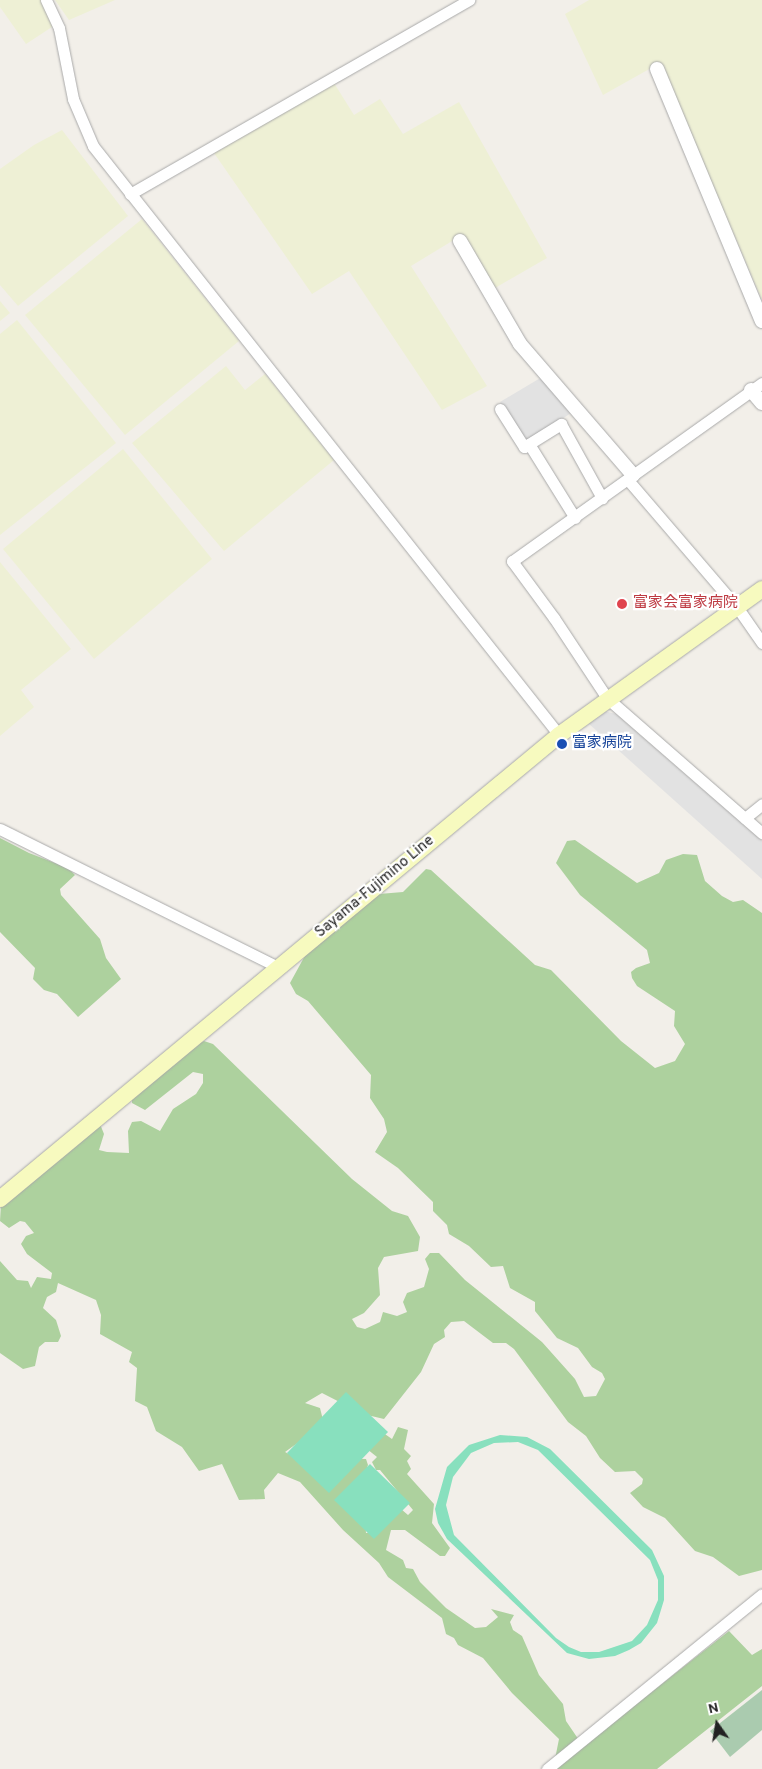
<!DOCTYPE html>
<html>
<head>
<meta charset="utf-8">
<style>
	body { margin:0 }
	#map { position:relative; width:762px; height:1769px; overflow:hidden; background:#f2efe9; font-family:Overpass,"Noto Sans JP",sans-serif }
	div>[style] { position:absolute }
	.farmland>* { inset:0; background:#eef0d5 }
	.forest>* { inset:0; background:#add19e }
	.cemetery>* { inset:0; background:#aacbaf }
	.pitch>* { inset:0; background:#88e0be }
	.parking>* { inset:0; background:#e2e2e2 }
	.roads { filter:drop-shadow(0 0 1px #a9a9a9) drop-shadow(0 0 1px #a9a9a9) }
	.minor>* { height:11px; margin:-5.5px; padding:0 5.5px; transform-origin:5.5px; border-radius:5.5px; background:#fff }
	.tertiary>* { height:14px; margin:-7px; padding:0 7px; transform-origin:7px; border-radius:7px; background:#fff }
	.secondary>* { height:16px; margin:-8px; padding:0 8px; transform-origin:8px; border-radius:8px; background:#f7fabf }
	.dots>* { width:14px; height:14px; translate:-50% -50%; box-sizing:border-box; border:2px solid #fff; border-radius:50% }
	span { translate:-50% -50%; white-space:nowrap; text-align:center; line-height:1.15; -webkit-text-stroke:4.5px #fff; paint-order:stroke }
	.health-label { font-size:15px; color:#be3a42 }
	.left { translate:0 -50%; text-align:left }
	.transit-label { font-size:15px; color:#164399 }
	.street-label { font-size:15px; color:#222 }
	.north { position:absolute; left:692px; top:1699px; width:50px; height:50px; -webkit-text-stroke:4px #fff; paint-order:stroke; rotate:347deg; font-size:14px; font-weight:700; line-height:20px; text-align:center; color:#222 }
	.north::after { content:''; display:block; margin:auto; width:18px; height:22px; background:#222; clip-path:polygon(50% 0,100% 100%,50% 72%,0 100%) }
</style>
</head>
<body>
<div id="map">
	<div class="farmland">
		<div style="clip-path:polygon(0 0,42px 0,55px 25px,26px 44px,0 7px)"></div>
		<div style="clip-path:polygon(55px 0,115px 0,69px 20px)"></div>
		<div style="clip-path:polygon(589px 0,762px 0,762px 300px,660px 63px,603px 95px,565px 14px)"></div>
		<div style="clip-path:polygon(334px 83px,354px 115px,380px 99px,403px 134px,459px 102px,547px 258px,495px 288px,462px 235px,411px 266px,487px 386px,442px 410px,349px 271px,312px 294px,214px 153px)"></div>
		<div style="clip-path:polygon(62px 130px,128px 216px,18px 306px,0 285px,0 169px,34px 145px)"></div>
		<div style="clip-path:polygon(142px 219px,239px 341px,125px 435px,25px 315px)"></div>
		<div style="clip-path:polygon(0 301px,10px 313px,0 321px)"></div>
		<div style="clip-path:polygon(17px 320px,116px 443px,0 535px,0 334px)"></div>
		<div style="clip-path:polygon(226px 366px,245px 390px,265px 374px,334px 460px,224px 551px,132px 443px)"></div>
		<div style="clip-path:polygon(123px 449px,212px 559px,94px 659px,3px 549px)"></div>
		<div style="clip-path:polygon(0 562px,71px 649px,21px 690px,34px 707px,0 736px)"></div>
	</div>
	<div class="forest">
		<div style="clip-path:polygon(0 838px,29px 853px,68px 868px,75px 875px,60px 889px,61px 895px,100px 939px,106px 958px,121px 979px,78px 1017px,57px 994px,44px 990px,33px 979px,35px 968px,0 932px)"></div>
		<div style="clip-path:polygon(575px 840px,637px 883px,659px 873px,666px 860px,683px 854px,697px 855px,705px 881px,722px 896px,733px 902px,743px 900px,762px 913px,762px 1570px,739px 1576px,713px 1557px,695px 1551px,665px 1518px,643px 1507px,630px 1493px,642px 1484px,643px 1479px,635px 1471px,615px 1472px,600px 1458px,586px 1436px,568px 1422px,514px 1349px,506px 1343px,493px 1343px,464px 1321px,451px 1322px,444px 1330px,445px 1337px,434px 1344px,421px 1372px,384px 1419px,363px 1414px,322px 1393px,305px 1403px,320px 1408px,324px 1424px,285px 1452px,295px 1457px,366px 1459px,368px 1465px,363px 1478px,366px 1533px,378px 1533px,401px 1509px,408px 1515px,413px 1510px,380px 1470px,376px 1470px,372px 1462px,377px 1457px,367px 1449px,382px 1432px,392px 1439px,398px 1427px,408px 1430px,404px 1449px,411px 1456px,407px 1461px,411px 1469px,407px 1474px,434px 1504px,432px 1523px,450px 1548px,445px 1556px,440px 1556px,405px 1530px,391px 1530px,386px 1550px,403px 1560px,406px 1568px,413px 1569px,420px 1582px,446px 1608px,475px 1628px,486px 1627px,498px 1617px,491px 1609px,514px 1615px,510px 1622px,513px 1630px,522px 1636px,539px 1675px,563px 1704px,566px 1721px,583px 1746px,729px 1631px,752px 1655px,762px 1649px,762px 1686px,657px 1769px,553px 1769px,559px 1739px,512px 1693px,483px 1658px,458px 1645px,454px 1638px,446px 1634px,442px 1618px,388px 1577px,379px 1563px,343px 1530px,300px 1482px,278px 1473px,264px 1490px,265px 1499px,239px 1500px,222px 1464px,199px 1471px,182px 1447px,156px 1431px,147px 1407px,135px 1401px,137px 1368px,129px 1362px,132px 1352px,100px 1334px,101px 1315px,96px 1300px,58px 1283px,56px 1292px,47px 1297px,43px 1308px,56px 1320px,61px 1336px,58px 1342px,45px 1342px,39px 1347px,35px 1366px,23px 1369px,0 1353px,0 1261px,17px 1280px,28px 1281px,31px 1288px,37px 1277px,51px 1279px,52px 1273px,27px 1254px,21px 1244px,26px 1236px,34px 1233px,25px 1222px,20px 1221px,9px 1228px,0 1221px,1px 1204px,100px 1124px,104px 1134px,99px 1150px,107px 1152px,129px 1153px,128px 1131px,132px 1122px,141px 1121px,160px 1131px,173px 1109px,196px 1094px,203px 1083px,203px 1074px,193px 1072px,145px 1110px,132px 1103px,132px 1097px,194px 1045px,204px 1041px,213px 1044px,352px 1179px,392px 1211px,408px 1216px,420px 1237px,418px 1251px,384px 1257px,378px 1268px,380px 1295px,364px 1313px,352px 1319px,357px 1327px,365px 1329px,380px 1322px,383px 1312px,397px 1316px,407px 1312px,403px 1302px,407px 1293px,424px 1287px,429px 1269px,425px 1259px,430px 1253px,439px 1253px,465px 1280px,542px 1342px,575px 1379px,584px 1397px,596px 1396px,605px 1379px,602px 1373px,592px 1367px,578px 1348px,557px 1338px,535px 1311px,535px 1302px,510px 1288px,503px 1266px,491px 1267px,469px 1246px,449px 1234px,447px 1225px,433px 1211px,433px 1202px,398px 1168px,375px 1152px,387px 1132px,384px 1119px,370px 1098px,371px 1075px,308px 1001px,296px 994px,290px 983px,307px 952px,379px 894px,403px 892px,426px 869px,431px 870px,535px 965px,551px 970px,621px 1041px,655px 1068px,675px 1061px,685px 1044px,674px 1026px,675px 1011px,637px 986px,632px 978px,631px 972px,636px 968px,650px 963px,647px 950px,580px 895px,556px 863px,567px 841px)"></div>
	</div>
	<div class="cemetery">
		<div style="clip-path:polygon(762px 1690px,762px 1730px,730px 1757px,710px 1731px)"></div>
	</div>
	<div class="pitch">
		<div style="clip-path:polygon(346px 1392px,388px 1432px,329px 1493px,287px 1453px)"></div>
		<div style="clip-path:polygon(evenodd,500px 1435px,527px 1437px,550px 1449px,652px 1550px,664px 1576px,664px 1600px,657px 1623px,641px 1643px,629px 1650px,615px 1656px,589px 1659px,567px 1653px,447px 1539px,438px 1523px,435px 1509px,447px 1467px,469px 1445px,500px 1435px,494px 1443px,518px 1442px,538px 1450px,650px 1560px,658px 1580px,658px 1600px,647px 1625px,632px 1641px,599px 1652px,581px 1652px,569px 1647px,556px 1638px,454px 1535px,446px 1505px,453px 1477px,471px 1453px,494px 1443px)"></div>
		<div style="clip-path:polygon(370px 1464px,410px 1503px,374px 1539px,334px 1500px)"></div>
	</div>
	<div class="parking">
		<div style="clip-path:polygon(542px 377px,571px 413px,526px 443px,500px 402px)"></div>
		<div style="clip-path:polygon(604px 711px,616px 714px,762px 841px,762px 879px,588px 723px)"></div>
	</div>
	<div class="roads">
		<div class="minor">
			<div style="left:46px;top:0;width:31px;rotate:65deg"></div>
			<div style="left:59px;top:28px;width:72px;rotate:78.8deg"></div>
			<div style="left:73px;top:99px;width:51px;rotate:66.9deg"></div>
			<div style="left:93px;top:146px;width:751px;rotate:51.65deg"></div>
			<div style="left:130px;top:194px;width:391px;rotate:-29.8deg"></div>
			<div style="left:762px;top:383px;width:307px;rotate:144.5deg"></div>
			<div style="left:512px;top:561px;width:71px;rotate:53.6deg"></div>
			<div style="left:554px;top:618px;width:96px;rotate:56.5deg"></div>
			<div style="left:607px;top:698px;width:206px;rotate:41.1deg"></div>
			<div style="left:500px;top:409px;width:45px;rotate:57.7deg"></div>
			<div style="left:524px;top:447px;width:44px;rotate:-31.9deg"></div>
			<div style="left:561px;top:424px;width:85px;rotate:61deg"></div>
			<div style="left:529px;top:444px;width:87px;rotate:58.1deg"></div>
			<div style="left:628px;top:480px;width:167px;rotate:49.4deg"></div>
			<div style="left:737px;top:607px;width:44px;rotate:55.2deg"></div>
			<div style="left:745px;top:818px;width:22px;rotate:-39deg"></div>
			<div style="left:0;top:829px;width:310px;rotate:26.4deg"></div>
			<div style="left:547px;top:1769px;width:277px;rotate:-39.1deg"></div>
		</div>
		<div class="tertiary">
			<div style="left:657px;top:69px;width:273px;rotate:67.4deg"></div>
			<div style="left:460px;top:241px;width:119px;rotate:59.8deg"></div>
			<div style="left:520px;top:344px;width:173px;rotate:49.2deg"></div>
			<div style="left:751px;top:390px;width:17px;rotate:50deg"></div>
		</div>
		<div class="secondary">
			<div style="left:0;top:1199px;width:726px;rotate:-39.69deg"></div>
			<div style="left:559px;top:735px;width:250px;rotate:-35.7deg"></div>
		</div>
	</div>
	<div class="dots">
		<div style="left:622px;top:604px;background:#e0444e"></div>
		<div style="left:562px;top:744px;background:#1a4fb4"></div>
	</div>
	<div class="health-label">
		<span class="left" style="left:633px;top:604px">富家会富家病院</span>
	</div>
	<div class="transit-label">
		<span class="left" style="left:572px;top:744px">富家病院</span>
	</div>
	<div class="street-label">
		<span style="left:375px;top:887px;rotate:-40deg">Sayama-Fujimino Line</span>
	</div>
	<div class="north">N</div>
</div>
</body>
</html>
